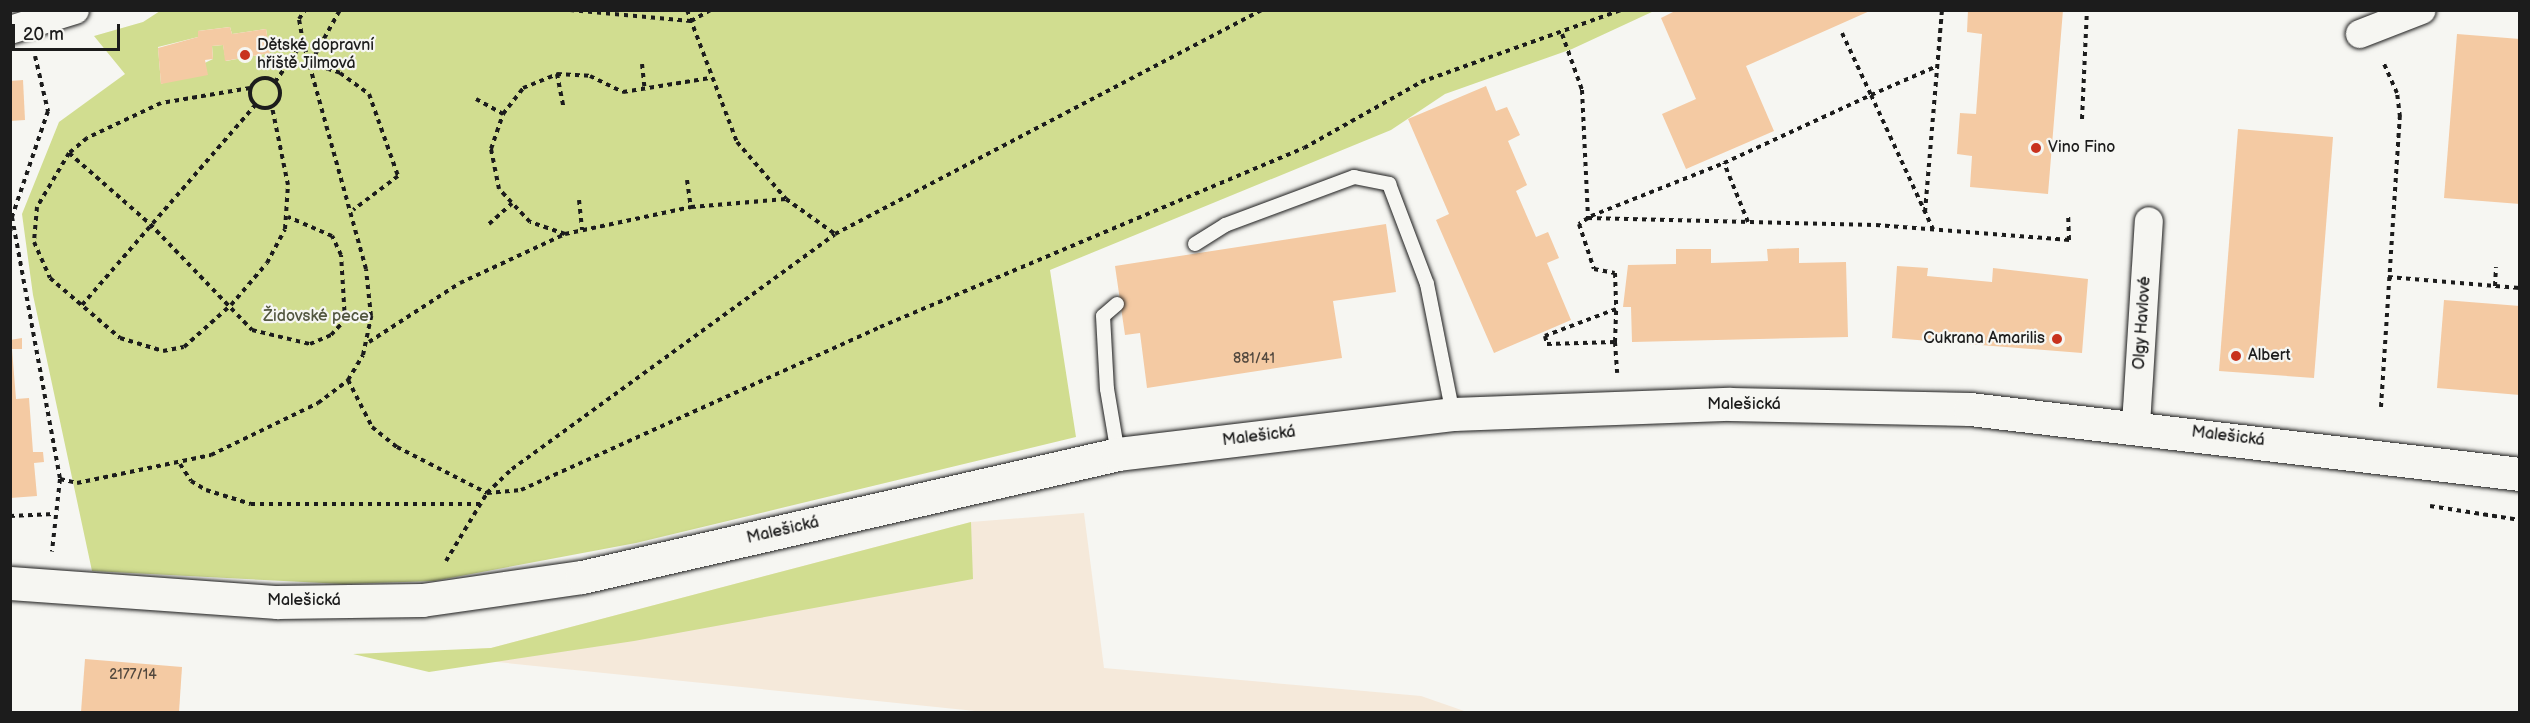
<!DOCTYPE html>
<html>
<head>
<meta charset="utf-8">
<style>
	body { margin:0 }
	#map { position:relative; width:2530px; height:723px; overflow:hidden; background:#f6f6f2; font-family:"Balsamiq Sans",sans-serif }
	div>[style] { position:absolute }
	.built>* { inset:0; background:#f5e9da }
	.green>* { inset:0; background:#d1dd90 }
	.building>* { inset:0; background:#f4caa3 }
	.path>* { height:4px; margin-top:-2px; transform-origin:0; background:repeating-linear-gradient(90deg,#1c1c1c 0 4.5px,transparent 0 9px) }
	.path>.ring { margin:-2px; padding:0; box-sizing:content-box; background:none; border:4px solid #1c1c1c; border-radius:50% }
	.roads { filter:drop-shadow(0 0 2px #1c1c1c) drop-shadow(0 0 2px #1c1c1c) }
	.service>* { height:14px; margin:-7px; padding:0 7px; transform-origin:7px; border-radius:7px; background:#f6f6f2 }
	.minor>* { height:28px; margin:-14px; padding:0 14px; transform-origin:14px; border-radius:14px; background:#f6f6f2 }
	.tertiary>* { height:33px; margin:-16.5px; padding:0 16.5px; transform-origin:16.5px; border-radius:16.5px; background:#f6f6f2 }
	.dots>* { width:16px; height:16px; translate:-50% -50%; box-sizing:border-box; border:3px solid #f6f6f2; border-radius:50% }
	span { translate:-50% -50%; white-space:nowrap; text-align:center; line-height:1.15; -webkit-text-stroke:4.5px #f6f6f2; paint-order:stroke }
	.number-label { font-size:14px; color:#52483e }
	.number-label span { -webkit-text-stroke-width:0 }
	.poi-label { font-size:16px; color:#1c1c1c }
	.left { translate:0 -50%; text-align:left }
	.right { translate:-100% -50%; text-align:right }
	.park-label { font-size:16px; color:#52563f }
	.street-label { font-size:16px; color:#1c1c1c }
	.frame { position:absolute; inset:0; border:12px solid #1c1c1c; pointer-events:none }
	.scale { position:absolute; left:12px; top:24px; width:108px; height:27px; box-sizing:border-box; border:3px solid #1c1c1c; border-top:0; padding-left:8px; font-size:18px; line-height:21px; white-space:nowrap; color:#1c1c1c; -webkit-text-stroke:4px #f6f6f2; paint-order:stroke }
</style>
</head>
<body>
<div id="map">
	<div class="built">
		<div style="clip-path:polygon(1084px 513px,1104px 668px,1421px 696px,1467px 712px,985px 712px,409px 653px,491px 648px,971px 522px)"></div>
	</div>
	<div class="green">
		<div style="clip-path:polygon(evenodd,160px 11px,1654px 11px,1572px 49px,1445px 94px,1391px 130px,1050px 270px,1076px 437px,636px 543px,434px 581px,343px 584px,92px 571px,33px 295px,22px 214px,59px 122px,125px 74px,94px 36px,143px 22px,160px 11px,230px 27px,232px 34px,266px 29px,270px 53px,226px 61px,223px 45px,212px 46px,213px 59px,161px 84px,158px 47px,198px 37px,198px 31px,230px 27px)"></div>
		<div style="clip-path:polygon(971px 522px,973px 579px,634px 641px,429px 672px,353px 654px,491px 648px)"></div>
	</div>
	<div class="building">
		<div style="clip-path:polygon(1677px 10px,1872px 10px,1746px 66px,1774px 131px,1686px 169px,1662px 114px,1696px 99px,1661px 18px)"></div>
		<div style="clip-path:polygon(1968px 10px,2063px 10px,2048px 194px,1970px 187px,1972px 156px,1957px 154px,1960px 113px,1976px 114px,1982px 34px,1967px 32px)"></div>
		<div style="clip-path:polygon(230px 27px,232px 34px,266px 29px,270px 53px,225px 61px,223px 45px,212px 46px,213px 59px,205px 60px,208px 75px,161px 84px,158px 48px,198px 37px,198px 31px)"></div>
		<div style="clip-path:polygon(2457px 34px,2520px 39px,2520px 204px,2444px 198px)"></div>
		<div style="clip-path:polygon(23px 80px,25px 120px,10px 121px,10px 81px)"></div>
		<div style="clip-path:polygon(1486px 86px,1496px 111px,1507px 107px,1520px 135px,1508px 141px,1527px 185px,1516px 191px,1536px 237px,1548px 232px,1559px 258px,1547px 263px,1571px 320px,1494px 353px,1436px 220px,1449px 214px,1408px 119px)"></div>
		<div style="clip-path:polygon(2238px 129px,2333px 137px,2314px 378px,2219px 371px)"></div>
		<div style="clip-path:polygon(1386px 224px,1396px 292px,1333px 301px,1342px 358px,1147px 388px,1140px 333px,1125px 335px,1115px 266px)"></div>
		<div style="clip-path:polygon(1799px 248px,1799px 263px,1846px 262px,1848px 337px,1632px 342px,1631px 307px,1623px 307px,1628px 265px,1676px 264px,1676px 249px,1711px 249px,1711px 263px,1768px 261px,1767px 249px)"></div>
		<div style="clip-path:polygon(1897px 266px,1928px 268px,1927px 276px,1992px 282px,1993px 268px,2088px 279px,2082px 353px,1892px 338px)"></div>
		<div style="clip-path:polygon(2444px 300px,2520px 306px,2520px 395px,2437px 388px)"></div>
		<div style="clip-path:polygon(22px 338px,22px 349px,12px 349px,16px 399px,29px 398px,33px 452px,43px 452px,44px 462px,34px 463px,37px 496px,10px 498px,10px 340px)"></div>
		<div style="clip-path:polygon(85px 659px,182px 667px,179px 712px,81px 712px)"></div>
	</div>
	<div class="path">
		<div style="left:570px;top:10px;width:121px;rotate:5.2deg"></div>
		<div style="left:691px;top:21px;width:23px;rotate:-29deg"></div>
		<div style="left:687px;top:10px;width:141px;rotate:69.3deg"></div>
		<div style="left:737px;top:142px;width:75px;rotate:49.3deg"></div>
		<div style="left:786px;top:199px;width:60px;rotate:35.5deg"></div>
		<div style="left:1842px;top:33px;width:68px;rotate:64.9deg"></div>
		<div style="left:1871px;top:95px;width:72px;rotate:-23.7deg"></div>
		<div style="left:1562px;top:34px;width:59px;rotate:70.3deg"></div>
		<div style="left:1582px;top:90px;width:128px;rotate:87.3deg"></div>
		<div style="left:1588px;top:218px;width:11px;rotate:146deg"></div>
		<div style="left:1579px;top:224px;width:47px;rotate:71.6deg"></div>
		<div style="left:1594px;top:269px;width:21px;rotate:11deg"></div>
		<div style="left:1615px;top:273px;width:36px;rotate:88deg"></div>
		<div style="left:1616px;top:309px;width:76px;rotate:159.2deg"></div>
		<div style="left:1545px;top:336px;width:8px;rotate:76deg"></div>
		<div style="left:1547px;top:344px;width:68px;rotate:-1.7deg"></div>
		<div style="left:1615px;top:342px;width:31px;rotate:86deg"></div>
		<div style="left:35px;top:56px;width:57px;rotate:76.7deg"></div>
		<div style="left:48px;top:111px;width:112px;rotate:108.8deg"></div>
		<div style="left:12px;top:217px;width:266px;rotate:79.6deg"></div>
		<div style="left:60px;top:479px;width:73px;rotate:96.3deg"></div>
		<div style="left:311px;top:62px;width:60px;rotate:-60.9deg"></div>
		<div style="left:310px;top:63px;width:32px;rotate:18deg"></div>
		<div style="left:340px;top:73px;width:36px;rotate:36deg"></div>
		<div style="left:369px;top:94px;width:87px;rotate:70.5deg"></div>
		<div style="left:398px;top:176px;width:56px;rotate:142.9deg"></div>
		<div style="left:642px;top:64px;width:27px;rotate:84deg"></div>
		<div style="left:557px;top:74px;width:33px;rotate:79deg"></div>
		<div class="ring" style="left:250px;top:78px;width:26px;height:26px"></div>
		<div style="left:275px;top:82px;width:49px;rotate:-55deg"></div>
		<div style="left:250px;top:88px;width:90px;rotate:170.4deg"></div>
		<div style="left:161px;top:103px;width:82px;rotate:154.7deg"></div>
		<div style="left:87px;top:138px;width:23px;rotate:140deg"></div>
		<div style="left:69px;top:153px;width:108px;rotate:41.2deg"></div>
		<div style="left:150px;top:224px;width:147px;rotate:46.1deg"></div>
		<div style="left:252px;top:330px;width:60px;rotate:13.6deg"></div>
		<div style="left:310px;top:344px;width:23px;rotate:-23deg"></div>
		<div style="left:331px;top:335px;width:21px;rotate:-47deg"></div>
		<div style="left:345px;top:320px;width:65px;rotate:-93.5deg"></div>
		<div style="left:341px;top:255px;width:21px;rotate:-115deg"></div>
		<div style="left:332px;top:236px;width:48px;rotate:-156.6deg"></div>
		<div style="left:476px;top:99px;width:31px;rotate:29deg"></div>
		<div style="left:2082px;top:119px;width:109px;rotate:-87.4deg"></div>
		<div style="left:69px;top:153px;width:63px;rotate:120.7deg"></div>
		<div style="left:37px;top:207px;width:35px;rotate:95deg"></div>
		<div style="left:34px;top:242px;width:39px;rotate:66deg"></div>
		<div style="left:50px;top:278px;width:92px;rotate:40.6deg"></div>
		<div style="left:120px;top:338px;width:45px;rotate:16.8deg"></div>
		<div style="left:163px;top:351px;width:21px;rotate:-11deg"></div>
		<div style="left:184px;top:347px;width:63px;rotate:-41.8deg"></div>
		<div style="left:231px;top:305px;width:55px;rotate:-49.4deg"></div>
		<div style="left:267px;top:263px;width:38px;rotate:-62deg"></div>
		<div style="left:285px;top:229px;width:44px;rotate:-86.1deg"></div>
		<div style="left:288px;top:185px;width:80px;rotate:-101.6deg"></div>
		<div style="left:687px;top:180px;width:27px;rotate:82deg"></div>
		<div style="left:579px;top:200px;width:30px;rotate:84deg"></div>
		<div style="left:1925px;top:212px;width:203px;rotate:-85.2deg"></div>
		<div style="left:1591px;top:216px;width:143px;rotate:-21.7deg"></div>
		<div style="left:1588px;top:218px;width:288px;rotate:1.4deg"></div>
		<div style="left:1876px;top:225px;width:194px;rotate:4.4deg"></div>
		<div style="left:2069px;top:240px;width:23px;rotate:-92deg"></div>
		<div style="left:1748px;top:222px;width:64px;rotate:-112.1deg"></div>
		<div style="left:1724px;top:163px;width:162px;rotate:-24.8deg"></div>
		<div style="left:1871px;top:95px;width:148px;rotate:65.2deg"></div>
		<div style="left:489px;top:224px;width:31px;rotate:-42deg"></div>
		<div style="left:565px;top:234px;width:37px;rotate:-161deg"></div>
		<div style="left:530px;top:222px;width:45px;rotate:-133.2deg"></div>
		<div style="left:499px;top:189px;width:41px;rotate:-101.3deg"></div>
		<div style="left:491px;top:149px;width:37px;rotate:-71deg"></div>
		<div style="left:503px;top:114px;width:33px;rotate:-52deg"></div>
		<div style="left:523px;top:88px;width:37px;rotate:-22deg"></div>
		<div style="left:557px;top:74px;width:33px;rotate:3deg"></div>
		<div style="left:590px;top:76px;width:37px;rotate:26deg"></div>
		<div style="left:623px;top:92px;width:88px;rotate:-9.1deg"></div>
		<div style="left:2388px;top:277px;width:132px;rotate:4.8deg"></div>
		<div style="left:2495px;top:286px;width:19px;rotate:-87deg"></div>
		<div style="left:82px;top:305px;width:264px;rotate:-49.1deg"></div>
		<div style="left:369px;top:342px;width:108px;rotate:-33deg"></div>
		<div style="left:460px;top:283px;width:116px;rotate:-25deg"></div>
		<div style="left:565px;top:234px;width:129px;rotate:-12.1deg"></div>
		<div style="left:691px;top:207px;width:95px;rotate:-4.8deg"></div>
		<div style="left:1615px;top:342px;width:33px;rotate:-88deg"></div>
		<div style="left:348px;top:380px;width:53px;rotate:62.9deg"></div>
		<div style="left:372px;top:427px;width:32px;rotate:39deg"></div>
		<div style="left:397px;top:447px;width:101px;rotate:27.1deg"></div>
		<div style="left:487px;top:493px;width:34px;rotate:-5deg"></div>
		<div style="left:521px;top:490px;width:394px;rotate:-24.4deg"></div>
		<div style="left:880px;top:327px;width:460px;rotate:-22.9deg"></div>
		<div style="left:1304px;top:148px;width:134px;rotate:-29.4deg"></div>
		<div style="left:1421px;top:82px;width:213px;rotate:-19.8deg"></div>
		<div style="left:2381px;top:407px;width:291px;rotate:-86.3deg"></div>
		<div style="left:2400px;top:117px;width:24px;rotate:-97deg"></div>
		<div style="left:2397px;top:93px;width:35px;rotate:-114deg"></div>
		<div style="left:180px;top:464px;width:20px;rotate:57deg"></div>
		<div style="left:191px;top:481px;width:17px;rotate:31deg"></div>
		<div style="left:206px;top:490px;width:47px;rotate:17.3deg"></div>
		<div style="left:251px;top:504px;width:229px"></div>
		<div style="left:60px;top:479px;width:17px;rotate:13deg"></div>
		<div style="left:77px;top:483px;width:137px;rotate:-11.8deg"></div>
		<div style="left:211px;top:455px;width:119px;rotate:-25.9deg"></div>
		<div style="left:318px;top:403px;width:38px;rotate:-37deg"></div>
		<div style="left:348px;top:380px;width:29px;rotate:-59deg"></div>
		<div style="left:363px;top:355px;width:40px;rotate:-78deg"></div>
		<div style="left:371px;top:316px;width:47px;rotate:-96.1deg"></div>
		<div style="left:366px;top:269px;width:236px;rotate:-105.5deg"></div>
		<div style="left:303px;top:42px;width:23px;rotate:-100deg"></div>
		<div style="left:299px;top:19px;width:11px;rotate:-56deg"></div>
		<div style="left:2430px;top:506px;width:91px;rotate:8.8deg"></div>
		<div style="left:10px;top:516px;width:44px;rotate:-2.6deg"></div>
		<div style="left:446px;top:561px;width:79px;rotate:-58.9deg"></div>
		<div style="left:487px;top:493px;width:35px;rotate:-44deg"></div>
		<div style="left:512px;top:469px;width:399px;rotate:-36deg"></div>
		<div style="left:835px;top:234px;width:482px;rotate:-27.7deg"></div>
	</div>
	<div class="roads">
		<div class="service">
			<div style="left:1195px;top:244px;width:36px;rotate:-32deg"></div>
			<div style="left:1225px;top:225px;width:138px;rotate:-20.4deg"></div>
			<div style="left:1354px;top:177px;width:36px;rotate:11deg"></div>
			<div style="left:1389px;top:184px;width:107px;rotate:69.2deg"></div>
			<div style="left:1427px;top:284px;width:133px;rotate:78.7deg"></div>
			<div style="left:1117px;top:304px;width:18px;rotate:139deg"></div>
			<div style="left:1103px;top:316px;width:73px;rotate:86.9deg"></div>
			<div style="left:1107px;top:389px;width:66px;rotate:80.4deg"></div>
		</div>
		<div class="minor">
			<div style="left:10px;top:30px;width:68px;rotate:-17.1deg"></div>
			<div style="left:2360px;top:34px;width:66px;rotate:-21.2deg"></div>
			<div style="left:2136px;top:425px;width:204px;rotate:-86.4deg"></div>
		</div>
		<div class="tertiary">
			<div style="left:10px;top:583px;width:268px;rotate:4.1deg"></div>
			<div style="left:277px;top:602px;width:145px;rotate:-0.8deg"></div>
			<div style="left:422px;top:600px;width:162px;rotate:-8.2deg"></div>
			<div style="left:582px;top:577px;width:550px;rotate:-12.92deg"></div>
			<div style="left:1118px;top:454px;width:337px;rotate:-6.8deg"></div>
			<div style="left:1453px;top:414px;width:277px;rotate:-2.1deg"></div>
			<div style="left:1730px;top:404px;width:240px;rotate:1.2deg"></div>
			<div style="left:1970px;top:409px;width:554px;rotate:6.74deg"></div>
		</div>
	</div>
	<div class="dots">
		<div style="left:245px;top:55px;background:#c8321e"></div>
		<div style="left:2036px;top:148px;background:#c8321e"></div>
		<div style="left:2057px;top:339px;background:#c8321e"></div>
		<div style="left:2236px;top:356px;background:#c8321e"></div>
	</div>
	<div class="number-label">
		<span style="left:1254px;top:359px">881/41</span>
		<span style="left:133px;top:675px">2177/14</span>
	</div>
	<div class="poi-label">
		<span class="left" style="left:257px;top:55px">Dětské dopravní<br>hřiště Jilmová</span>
		<span class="left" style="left:2048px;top:148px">Vino Fino</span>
		<span class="right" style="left:2045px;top:339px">Cukrana Amarilis</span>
		<span class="left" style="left:2248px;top:356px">Albert</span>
	</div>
	<div class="park-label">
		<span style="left:316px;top:317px">Židovské pece</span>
	</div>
	<div class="street-label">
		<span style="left:2143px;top:323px;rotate:-86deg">Olgy Havlové</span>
		<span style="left:1744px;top:405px">Malešická</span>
		<span style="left:1259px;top:437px;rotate:-7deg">Malešická</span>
		<span style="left:2228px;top:437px;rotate:7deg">Malešická</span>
		<span style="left:783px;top:531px;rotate:-13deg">Malešická</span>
		<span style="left:304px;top:601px">Malešická</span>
	</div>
	<div class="frame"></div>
	<div class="scale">20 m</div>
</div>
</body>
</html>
